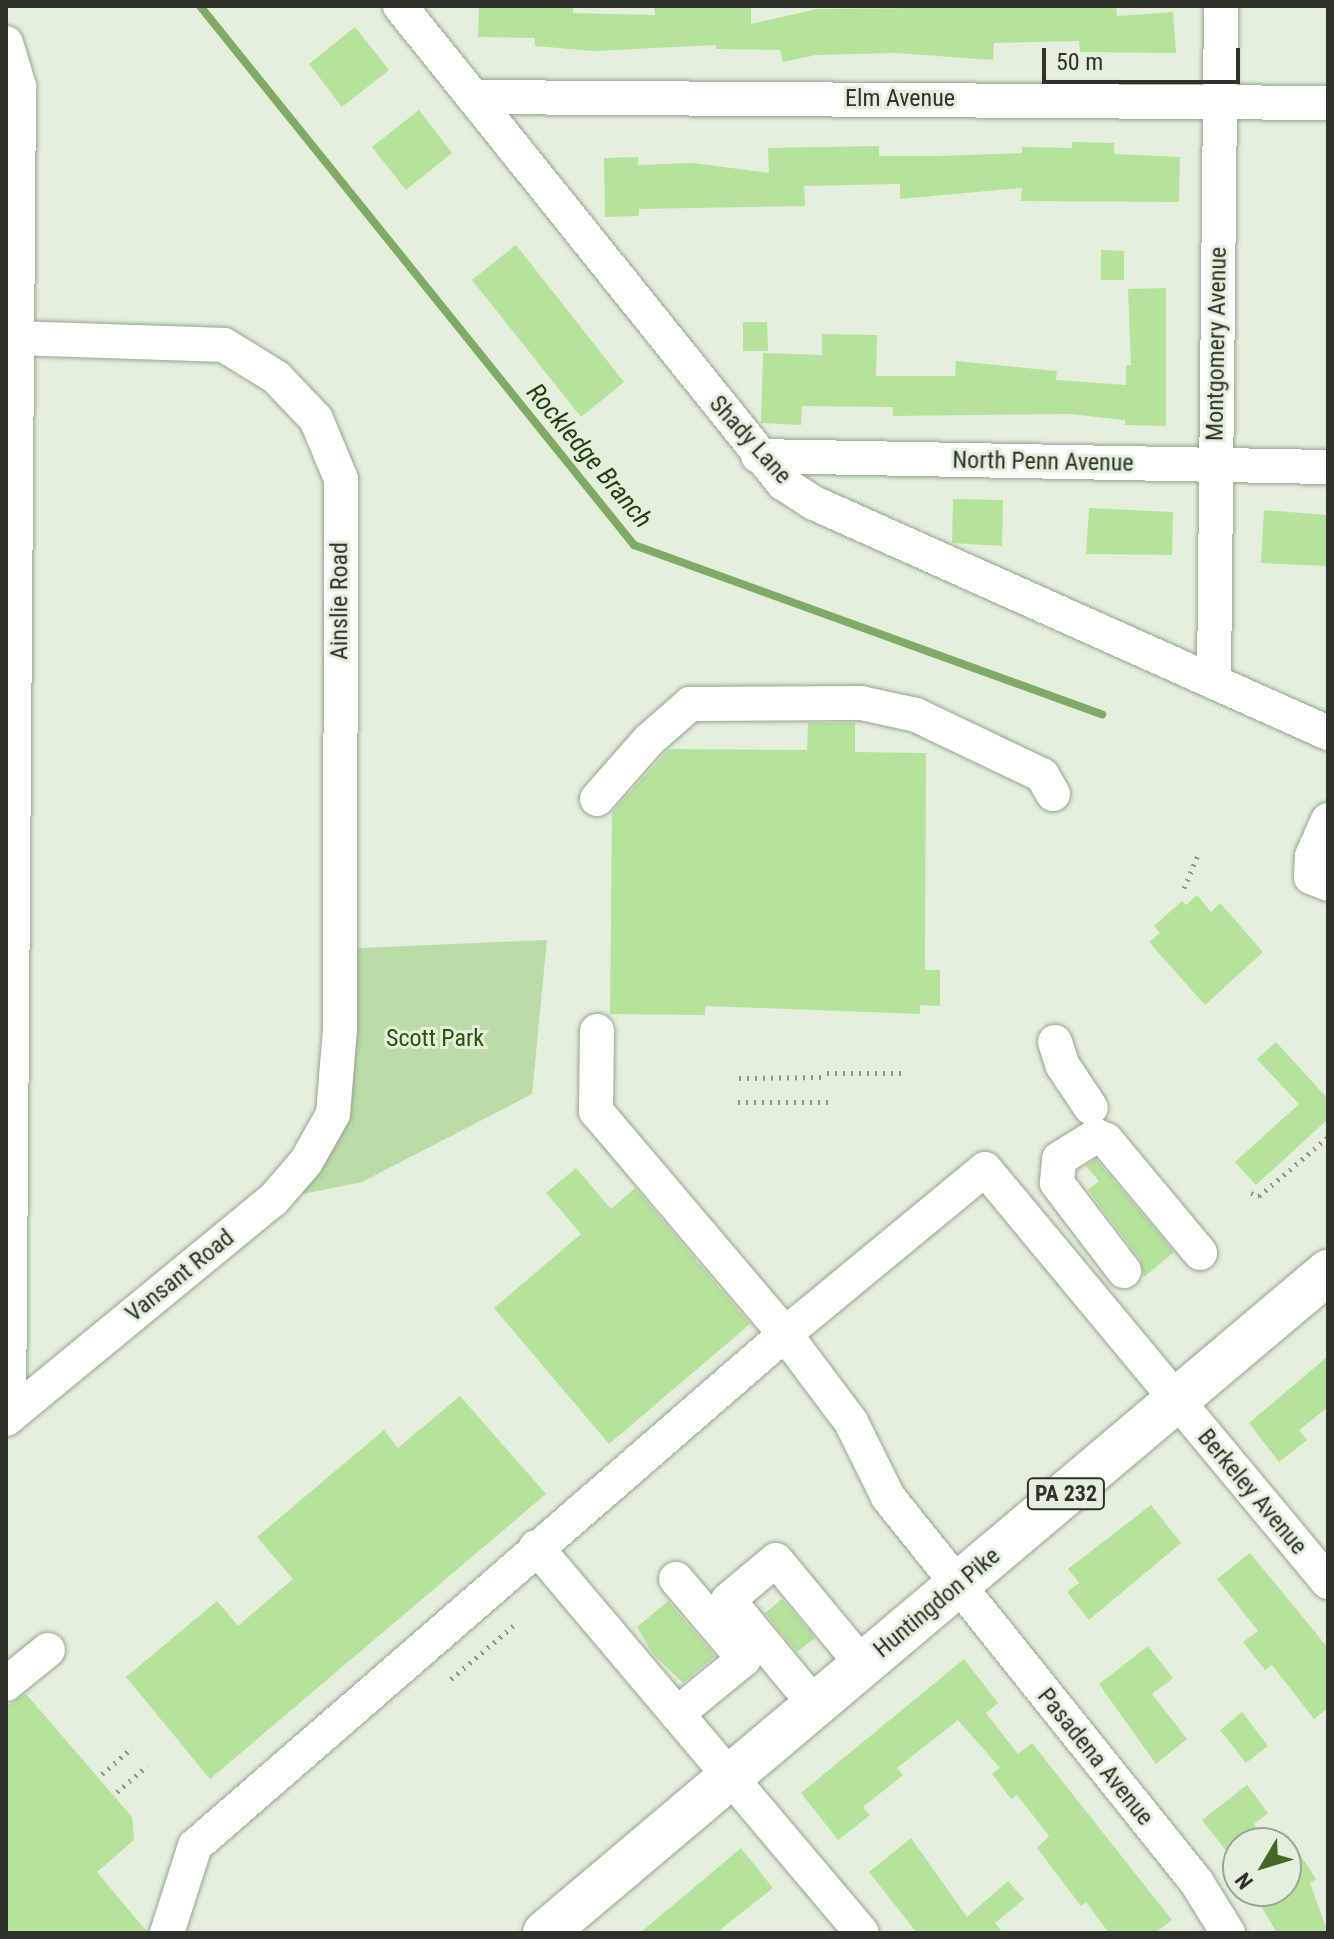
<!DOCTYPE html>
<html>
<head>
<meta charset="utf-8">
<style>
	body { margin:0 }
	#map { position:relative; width:1334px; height:1939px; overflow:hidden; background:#e4f0dd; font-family:"Roboto Condensed",sans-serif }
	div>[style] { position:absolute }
	.green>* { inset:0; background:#bbdba8 }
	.stream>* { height:8px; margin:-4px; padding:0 4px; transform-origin:4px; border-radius:4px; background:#82aa67 }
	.building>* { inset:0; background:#b7e29c }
	.path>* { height:5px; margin-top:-2.5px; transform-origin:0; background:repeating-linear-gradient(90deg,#8e9689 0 2px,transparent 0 8px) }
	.roads { filter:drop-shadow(0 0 2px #98a391) drop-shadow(0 0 2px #98a391) }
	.minor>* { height:34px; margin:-17px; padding:0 17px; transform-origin:17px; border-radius:17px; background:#fff }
	.major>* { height:44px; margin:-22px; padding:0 22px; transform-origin:22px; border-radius:22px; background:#fff }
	span { translate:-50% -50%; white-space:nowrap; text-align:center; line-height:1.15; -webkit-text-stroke:6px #e4f0dd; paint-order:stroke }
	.shield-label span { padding:2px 6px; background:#e4f0dd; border:2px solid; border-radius:6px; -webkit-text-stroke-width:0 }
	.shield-label { font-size:22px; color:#2e322b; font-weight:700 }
	.street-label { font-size:24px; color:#2e322b }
	.park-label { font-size:24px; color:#2b5006 }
	.water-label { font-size:26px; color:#243e0f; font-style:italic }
	.frame { position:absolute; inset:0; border:8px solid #2e322b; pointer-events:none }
	.north { position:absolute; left:1222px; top:1827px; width:80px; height:80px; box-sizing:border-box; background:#e4f0dd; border:2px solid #9ba496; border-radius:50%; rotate:232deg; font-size:22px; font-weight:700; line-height:32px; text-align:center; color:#2e322b }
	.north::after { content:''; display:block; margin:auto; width:28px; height:36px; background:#436a25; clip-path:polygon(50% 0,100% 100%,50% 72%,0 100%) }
	.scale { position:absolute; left:1042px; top:48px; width:198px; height:36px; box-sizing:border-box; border:4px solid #2e322b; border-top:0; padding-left:10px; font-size:24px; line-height:28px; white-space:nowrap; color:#2e322b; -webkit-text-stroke:6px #e4f0dd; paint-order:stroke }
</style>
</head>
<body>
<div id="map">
	<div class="green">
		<div style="clip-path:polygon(547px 940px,532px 1094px,362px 1182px,273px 1200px,333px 1114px,339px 949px)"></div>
	</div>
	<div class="stream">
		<div style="left:200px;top:6px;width:692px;rotate:51.16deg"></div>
		<div style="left:634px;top:545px;width:498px;rotate:19.9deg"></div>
	</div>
	<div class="building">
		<div style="clip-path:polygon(479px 6px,573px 6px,573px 13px,655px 15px,654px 6px,751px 6px,751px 24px,817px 9px,1116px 6px,1117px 16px,1173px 12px,1176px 53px,1080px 52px,1079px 41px,994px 43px,993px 60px,896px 53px,816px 55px,783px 62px,780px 50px,716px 49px,716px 45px,594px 51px,535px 46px,535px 38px,478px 37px)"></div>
		<div style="clip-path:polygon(355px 27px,389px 70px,342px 107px,309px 64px)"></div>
		<div style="clip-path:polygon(419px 110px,452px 153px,406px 190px,372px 147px)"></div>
		<div style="clip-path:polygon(1072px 142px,1114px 143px,1114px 154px,1180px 157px,1179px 202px,1021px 201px,1022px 188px,900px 199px,900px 184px,804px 186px,805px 206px,639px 209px,639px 216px,605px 217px,604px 158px,638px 157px,638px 165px,693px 163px,769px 173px,768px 148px,879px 146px,879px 156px,939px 156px,1022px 153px,1022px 147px,1072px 148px)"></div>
		<div style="clip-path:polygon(516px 245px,624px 382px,581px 417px,472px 280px)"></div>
		<div style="clip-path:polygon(1101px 250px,1124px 251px,1124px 280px,1101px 280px)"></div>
		<div style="clip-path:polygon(1166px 288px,1166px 426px,1125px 425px,1125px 420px,1070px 414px,893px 416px,893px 407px,802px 406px,801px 425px,761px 423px,763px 353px,822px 355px,822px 334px,877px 335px,876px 376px,955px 376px,956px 361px,1057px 371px,1056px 380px,1126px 385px,1126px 365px,1131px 365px,1128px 289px)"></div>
		<div style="clip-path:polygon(743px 322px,767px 322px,768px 351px,743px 351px)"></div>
		<div style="clip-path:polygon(953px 499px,1003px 500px,1002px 546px,952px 543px)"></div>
		<div style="clip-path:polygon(1089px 508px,1173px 512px,1172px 555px,1086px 554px)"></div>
		<div style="clip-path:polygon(1264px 510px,1328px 515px,1328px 566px,1261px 563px)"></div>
		<div style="clip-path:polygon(808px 723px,855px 723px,855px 752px,926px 753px,925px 970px,940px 970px,940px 1006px,920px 1005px,920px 1014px,705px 1006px,705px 1015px,610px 1014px,612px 812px,669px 749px,807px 750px)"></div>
		<div style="clip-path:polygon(1197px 895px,1211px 912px,1220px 903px,1263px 952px,1205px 1005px,1149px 942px,1160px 933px,1154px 926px,1182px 901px,1186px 905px)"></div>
		<div style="clip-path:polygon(1276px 1042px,1328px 1099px,1328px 1119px,1256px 1185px,1235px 1162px,1299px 1104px,1257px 1059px)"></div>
		<div style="clip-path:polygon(1096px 1159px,1174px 1252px,1144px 1277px,1140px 1259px,1088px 1190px,1099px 1181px,1086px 1166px)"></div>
		<div style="clip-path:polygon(576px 1168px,611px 1209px,635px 1188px,750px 1324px,609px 1444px,494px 1308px,581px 1234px,546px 1193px)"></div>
		<div style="clip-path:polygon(1328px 1356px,1328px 1407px,1299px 1430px,1307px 1440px,1279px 1462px,1249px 1423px)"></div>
		<div style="clip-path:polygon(460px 1396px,546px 1494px,210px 1779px,126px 1677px,217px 1601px,238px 1626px,293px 1579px,257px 1537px,384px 1430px,398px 1448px)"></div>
		<div style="clip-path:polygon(1151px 1505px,1181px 1543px,1089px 1620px,1067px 1592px,1079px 1583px,1068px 1569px)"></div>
		<div style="clip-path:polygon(1250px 1553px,1328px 1648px,1328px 1708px,1314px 1719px,1272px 1665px,1265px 1670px,1243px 1642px,1258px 1631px,1217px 1579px)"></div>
		<div style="clip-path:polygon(782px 1599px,815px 1638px,797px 1652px,765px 1613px)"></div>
		<div style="clip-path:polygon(668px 1601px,715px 1656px,683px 1683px,653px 1654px,637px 1627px)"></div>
		<div style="clip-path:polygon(1148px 1646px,1173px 1678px,1152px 1694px,1187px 1739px,1156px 1764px,1099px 1684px)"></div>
		<div style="clip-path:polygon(964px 1659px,998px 1703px,986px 1713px,1018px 1754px,1032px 1743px,1172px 1920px,1155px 1933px,1109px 1933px,1086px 1902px,1081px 1906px,1037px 1848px,1049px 1836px,1017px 1795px,1011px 1799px,992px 1774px,1000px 1768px,958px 1720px,897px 1768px,903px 1775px,863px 1807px,870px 1815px,838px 1840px,801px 1793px)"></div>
		<div style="clip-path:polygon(26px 1694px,132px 1817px,134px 1840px,97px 1872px,148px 1933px,6px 1933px,6px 1706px)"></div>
		<div style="clip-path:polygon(1242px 1712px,1268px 1746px,1246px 1763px,1220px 1730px)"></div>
		<div style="clip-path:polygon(1247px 1785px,1268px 1813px,1254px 1824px,1269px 1843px,1238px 1843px,1238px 1866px,1202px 1820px)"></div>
		<div style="clip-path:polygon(1286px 1833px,1316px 1879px,1310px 1883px,1328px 1933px,1277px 1933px,1252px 1891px,1286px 1891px)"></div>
		<div style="clip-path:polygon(911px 1838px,967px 1917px,1008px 1881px,1024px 1899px,995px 1923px,1003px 1933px,917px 1933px,869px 1872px)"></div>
		<div style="clip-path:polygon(741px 1848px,773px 1888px,716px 1933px,640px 1933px)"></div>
	</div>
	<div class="path">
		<div style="left:1184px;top:888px;width:36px;rotate:-67deg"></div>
		<div style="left:827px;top:1073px;width:80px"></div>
		<div style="left:739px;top:1078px;width:88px;rotate:-0.7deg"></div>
		<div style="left:738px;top:1102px;width:90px"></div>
		<div style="left:1251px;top:1193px;width:9px;rotate:21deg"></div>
		<div style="left:1259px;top:1196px;width:91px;rotate:-40.5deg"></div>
		<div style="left:451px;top:1679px;width:82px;rotate:-40.5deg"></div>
		<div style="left:102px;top:1774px;width:40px;rotate:-41deg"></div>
		<div style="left:117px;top:1792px;width:40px;rotate:-41deg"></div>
	</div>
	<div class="roads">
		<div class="minor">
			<div style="left:400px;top:6px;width:612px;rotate:51.24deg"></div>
			<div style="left:783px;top:483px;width:37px;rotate:33deg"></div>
			<div style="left:814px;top:503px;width:563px;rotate:24.11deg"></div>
			<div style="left:6px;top:43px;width:45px;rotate:73.2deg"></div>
			<div style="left:19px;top:86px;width:1331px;rotate:90.43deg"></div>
			<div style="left:473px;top:97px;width:855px;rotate:0.4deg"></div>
			<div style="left:758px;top:456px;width:570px;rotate:1.11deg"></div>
			<div style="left:1214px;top:682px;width:676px;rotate:-89.41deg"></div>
			<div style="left:597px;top:799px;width:79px;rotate:-48.6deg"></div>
			<div style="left:649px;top:740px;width:55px;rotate:-41.3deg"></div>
			<div style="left:690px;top:704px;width:171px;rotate:-0.3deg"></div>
			<div style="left:861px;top:703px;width:56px;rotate:12.3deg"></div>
			<div style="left:916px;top:715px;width:140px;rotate:25.5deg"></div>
			<div style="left:1042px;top:775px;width:22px;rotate:60deg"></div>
			<div style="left:1328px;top:820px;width:39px;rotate:114deg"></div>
			<div style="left:1312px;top:856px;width:21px;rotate:93deg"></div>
			<div style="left:1311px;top:877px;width:18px;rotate:22deg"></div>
			<div style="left:597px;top:1031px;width:80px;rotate:90.7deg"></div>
			<div style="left:596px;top:1111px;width:292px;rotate:49.7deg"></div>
			<div style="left:785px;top:1334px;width:110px;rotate:53.1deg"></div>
			<div style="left:851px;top:1422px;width:84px;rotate:63.7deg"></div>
			<div style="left:888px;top:1497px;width:494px;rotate:51.3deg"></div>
			<div style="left:1197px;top:1883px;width:59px;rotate:58.2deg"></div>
			<div style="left:1055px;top:1042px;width:25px;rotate:72deg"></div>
			<div style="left:1063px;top:1066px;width:50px;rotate:56.3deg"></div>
			<div style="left:1124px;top:1271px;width:111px;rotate:-127.3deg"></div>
			<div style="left:1057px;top:1183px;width:24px;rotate:-85deg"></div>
			<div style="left:1059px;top:1159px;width:44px;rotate:-31.9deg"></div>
			<div style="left:1096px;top:1136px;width:11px;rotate:22deg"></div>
			<div style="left:1106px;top:1140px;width:147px;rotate:50.2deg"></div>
			<div style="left:6px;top:1419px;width:345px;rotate:-39.4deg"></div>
			<div style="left:273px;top:1200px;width:50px;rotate:-49deg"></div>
			<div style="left:306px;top:1162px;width:55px;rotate:-60.6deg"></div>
			<div style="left:333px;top:1114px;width:85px;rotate:-85.3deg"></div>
			<div style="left:340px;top:1029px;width:550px;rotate:-89.9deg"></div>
			<div style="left:341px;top:479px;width:65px;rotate:-112.6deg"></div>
			<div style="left:316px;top:419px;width:58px;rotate:-133.6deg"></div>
			<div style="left:276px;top:377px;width:61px;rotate:-148.4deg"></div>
			<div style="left:224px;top:345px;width:208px;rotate:-178.1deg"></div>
			<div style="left:536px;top:1547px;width:505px;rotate:49.82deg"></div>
			<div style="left:676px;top:1579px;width:105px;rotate:49.6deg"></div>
			<div style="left:744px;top:1659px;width:87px;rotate:140.6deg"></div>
			<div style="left:6px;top:1684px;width:54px;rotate:-39deg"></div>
			<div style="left:815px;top:1705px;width:136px;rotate:-129.6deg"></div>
			<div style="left:728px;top:1600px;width:62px;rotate:-39.8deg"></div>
			<div style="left:776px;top:1560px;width:136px;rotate:50.4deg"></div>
			<div style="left:167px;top:1933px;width:91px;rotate:-72.2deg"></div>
			<div style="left:195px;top:1846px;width:781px;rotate:-40.95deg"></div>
			<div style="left:785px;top:1334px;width:259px;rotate:-39.5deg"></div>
			<div style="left:985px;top:1169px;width:537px;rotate:50.29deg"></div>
		</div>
		<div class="major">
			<div style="left:545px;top:1933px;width:1025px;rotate:-40.17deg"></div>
		</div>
	</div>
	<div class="shield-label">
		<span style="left:1066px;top:1494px">PA 232</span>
	</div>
	<div class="street-label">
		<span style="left:900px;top:99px">Elm Avenue</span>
		<span style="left:1217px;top:344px;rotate:-89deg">Montgomery Avenue</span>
		<span style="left:750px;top:440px;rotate:48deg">Shady Lane</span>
		<span style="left:1043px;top:462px;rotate:1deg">North Penn Avenue</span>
		<span style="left:340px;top:601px;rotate:-90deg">Ainslie Road</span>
		<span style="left:180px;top:1276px;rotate:-39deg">Vansant Road</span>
		<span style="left:1252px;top:1492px;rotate:50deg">Berkeley Avenue</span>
		<span style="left:937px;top:1603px;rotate:-40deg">Huntingdon Pike</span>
		<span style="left:1095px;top:1757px;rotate:51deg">Pasadena Avenue</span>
	</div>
	<div class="park-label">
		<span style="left:435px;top:1039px">Scott Park</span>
	</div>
	<div class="water-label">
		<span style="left:589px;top:456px;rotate:50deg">Rockledge Branch</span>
	</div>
	<div class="frame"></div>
	<div class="north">N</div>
	<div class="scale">50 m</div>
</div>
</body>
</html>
